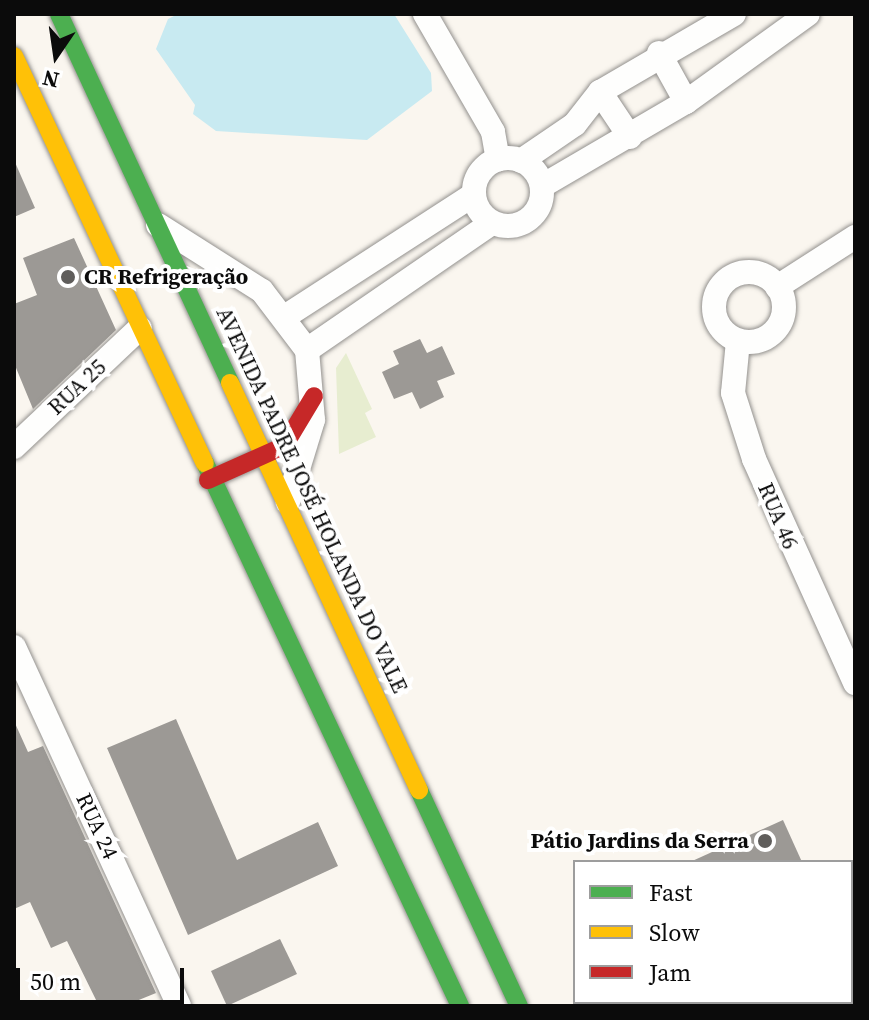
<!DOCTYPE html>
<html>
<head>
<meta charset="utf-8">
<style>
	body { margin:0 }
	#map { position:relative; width:869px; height:1020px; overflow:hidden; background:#faf6ef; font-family:"Source Serif 4",serif }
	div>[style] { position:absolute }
	.green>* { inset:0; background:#e7edd0 }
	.water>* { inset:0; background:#c8eaf1 }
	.building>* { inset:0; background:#9c9995 }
	.roads { filter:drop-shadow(0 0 2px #93918e) drop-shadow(0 0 2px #93918e) }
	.street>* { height:24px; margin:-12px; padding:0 12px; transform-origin:12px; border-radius:12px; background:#fefefd }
	.street>.ring { margin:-12px; padding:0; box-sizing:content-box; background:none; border:24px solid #fefefd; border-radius:50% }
	.fast>* { height:18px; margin:-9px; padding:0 9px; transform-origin:9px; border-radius:9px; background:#4caf50 }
	.slow>* { height:18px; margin:-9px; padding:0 9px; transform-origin:9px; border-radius:9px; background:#ffc107 }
	.jam>* { height:18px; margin:-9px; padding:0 9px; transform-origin:9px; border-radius:9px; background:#c62828 }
	.dots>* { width:22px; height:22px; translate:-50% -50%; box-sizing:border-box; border:4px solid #fff; border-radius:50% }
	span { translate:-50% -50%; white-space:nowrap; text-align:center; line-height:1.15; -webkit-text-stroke:8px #fff; paint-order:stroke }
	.poi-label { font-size:22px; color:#0b0b0b; font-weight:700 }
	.left { translate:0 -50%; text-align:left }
	.right { translate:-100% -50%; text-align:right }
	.street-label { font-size:22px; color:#0b0b0b }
	.frame { position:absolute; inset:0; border:16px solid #0b0b0b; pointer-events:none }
	.legend { position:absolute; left:573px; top:860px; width:280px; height:144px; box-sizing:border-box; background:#fff; border:2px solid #9d9d9d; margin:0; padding:10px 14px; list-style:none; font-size:24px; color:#0b0b0b }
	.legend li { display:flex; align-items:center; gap:16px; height:40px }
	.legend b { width:40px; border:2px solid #9d9d9d }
	.north { position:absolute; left:16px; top:16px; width:80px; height:80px; -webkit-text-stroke:6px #fff; paint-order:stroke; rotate:193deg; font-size:22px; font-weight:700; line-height:32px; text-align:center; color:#0b0b0b }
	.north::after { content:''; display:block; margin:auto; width:28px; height:36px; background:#0b0b0b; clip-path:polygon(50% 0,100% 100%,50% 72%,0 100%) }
	.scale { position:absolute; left:16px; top:968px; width:168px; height:36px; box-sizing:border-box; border:4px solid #0b0b0b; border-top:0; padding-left:10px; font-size:24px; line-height:28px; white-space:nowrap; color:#0b0b0b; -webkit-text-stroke:6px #fff; paint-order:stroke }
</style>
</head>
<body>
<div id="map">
	<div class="green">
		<div style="clip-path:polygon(346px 353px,372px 409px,365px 413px,376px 437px,339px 454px,336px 368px)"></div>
	</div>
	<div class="water">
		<div style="clip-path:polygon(178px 14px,394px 14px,431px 73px,432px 91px,367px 140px,216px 131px,193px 114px,195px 105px,156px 49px,168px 19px)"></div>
	</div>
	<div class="building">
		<div style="clip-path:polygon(14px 160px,35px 208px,14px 217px)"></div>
		<div style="clip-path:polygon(74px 238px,116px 330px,33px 409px,14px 363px,14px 304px,37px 295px,23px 258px)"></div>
		<div style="clip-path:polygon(420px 339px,427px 353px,442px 346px,455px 374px,437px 381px,444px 397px,420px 409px,412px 392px,394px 399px,382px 372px,399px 364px,393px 351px)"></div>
		<div style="clip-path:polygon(176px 719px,237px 860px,318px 822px,338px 866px,188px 935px,107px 748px)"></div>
		<div style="clip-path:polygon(14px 721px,28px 752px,43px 746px,156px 993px,124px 1006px,99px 1006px,67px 941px,51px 948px,30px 902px,14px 909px)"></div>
		<div style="clip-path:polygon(783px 820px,802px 862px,690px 862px)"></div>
		<div style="clip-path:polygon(280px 939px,297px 974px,227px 1006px,211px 971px)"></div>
	</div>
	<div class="roads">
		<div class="street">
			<div style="left:425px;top:14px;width:136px;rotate:60deg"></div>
			<div style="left:493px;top:132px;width:28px;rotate:80deg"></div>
			<div style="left:659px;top:53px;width:56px;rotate:61.1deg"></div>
			<div style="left:600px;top:92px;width:54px;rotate:56.3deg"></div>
			<div class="ring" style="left:474px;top:158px;width:44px;height:44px"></div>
			<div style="left:521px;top:161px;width:65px;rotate:-34.4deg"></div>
			<div style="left:575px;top:124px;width:41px;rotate:-52deg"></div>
			<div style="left:600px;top:92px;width:155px;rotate:-30.2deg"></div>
			<div style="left:542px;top:186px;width:167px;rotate:-30.3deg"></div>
			<div style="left:686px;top:102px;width:150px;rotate:-35.8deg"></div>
			<div style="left:158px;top:225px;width:123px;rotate:32.4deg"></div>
			<div style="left:262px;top:291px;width:74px;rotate:52.7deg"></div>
			<div style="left:307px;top:350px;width:70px;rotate:85.1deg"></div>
			<div style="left:313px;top:420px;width:86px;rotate:107deg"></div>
			<div class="ring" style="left:714px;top:272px;width:46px;height:46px"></div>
			<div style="left:777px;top:287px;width:93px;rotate:-32.7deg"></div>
			<div style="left:286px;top:316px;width:223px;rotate:-32.9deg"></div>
			<div style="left:738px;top:341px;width:52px;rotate:95.5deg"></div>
			<div style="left:733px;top:393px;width:69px;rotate:72.3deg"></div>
			<div style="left:754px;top:459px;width:246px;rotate:65.7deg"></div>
			<div style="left:307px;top:350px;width:224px;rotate:-34.5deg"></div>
			<div style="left:14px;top:447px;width:173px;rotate:-43.4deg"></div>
			<div style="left:14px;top:647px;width:395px;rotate:65.3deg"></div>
		</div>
		<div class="fast">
			<div style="left:59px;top:14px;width:407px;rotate:65.1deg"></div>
			<div style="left:205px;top:463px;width:600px;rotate:64.84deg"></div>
			<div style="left:419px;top:790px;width:238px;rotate:65.2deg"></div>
		</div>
		<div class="slow">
			<div style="left:14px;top:56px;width:450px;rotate:64.9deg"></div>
			<div style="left:230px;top:383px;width:449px;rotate:65.1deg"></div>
		</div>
		<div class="jam">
			<div style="left:208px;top:480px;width:83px;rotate:-24.1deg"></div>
			<div style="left:284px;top:446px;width:58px;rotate:-59deg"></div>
		</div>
	</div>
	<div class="dots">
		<div style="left:68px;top:277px;background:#5f5d5b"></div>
		<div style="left:765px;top:841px;background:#5f5d5b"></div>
	</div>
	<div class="poi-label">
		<span class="left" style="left:84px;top:277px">CR Refrigeração</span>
		<span class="right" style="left:749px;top:841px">Pátio Jardins da Serra</span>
	</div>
	<div class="street-label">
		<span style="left:77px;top:387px;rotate:-43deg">RUA 25</span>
		<span style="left:312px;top:500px;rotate:65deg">AVENIDA PADRE JOSÉ HOLANDA DO VALE</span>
		<span style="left:778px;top:516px;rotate:67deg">RUA 46</span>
		<span style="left:97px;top:826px;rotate:65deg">RUA 24</span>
	</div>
	<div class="frame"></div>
	<ul class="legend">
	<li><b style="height:10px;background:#4caf50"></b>Fast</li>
	<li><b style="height:10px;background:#ffc107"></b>Slow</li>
	<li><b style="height:10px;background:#c62828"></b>Jam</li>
	</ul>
	<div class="north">N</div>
	<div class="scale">50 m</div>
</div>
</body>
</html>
